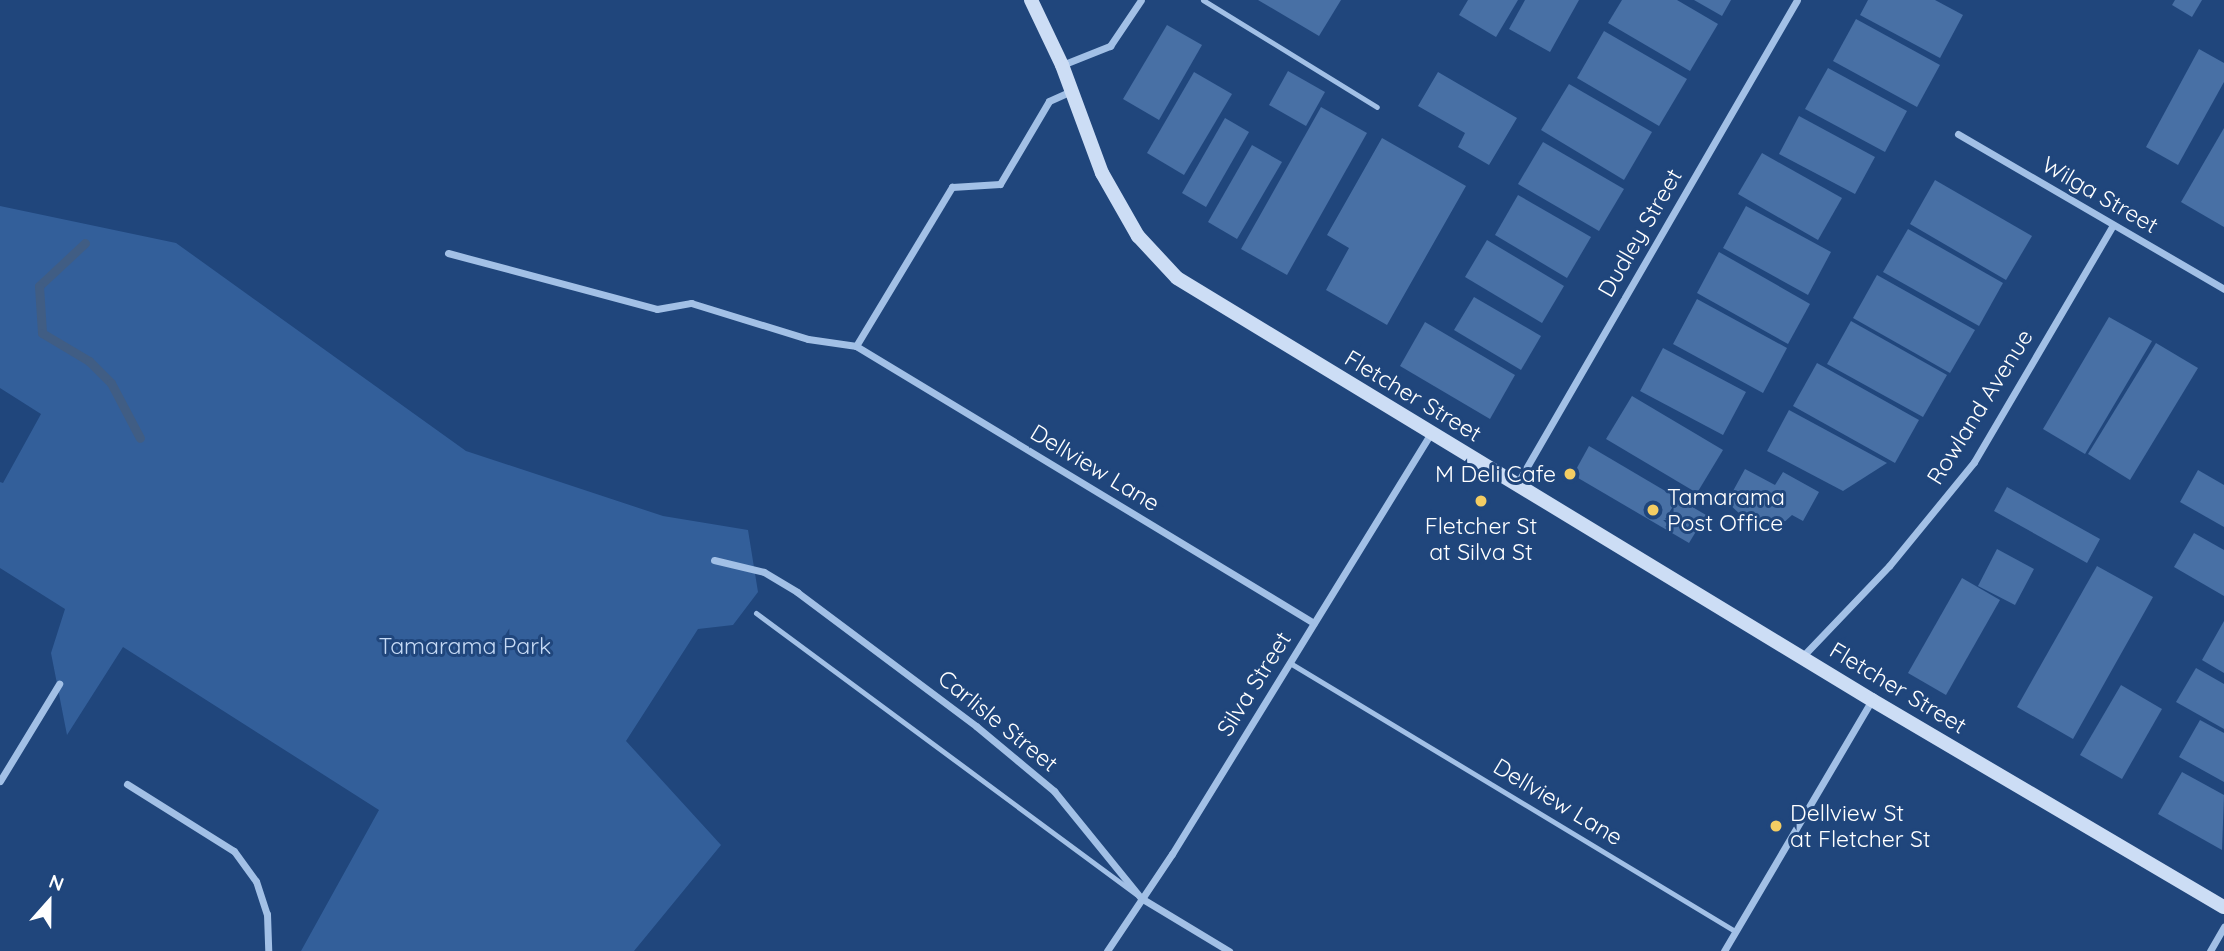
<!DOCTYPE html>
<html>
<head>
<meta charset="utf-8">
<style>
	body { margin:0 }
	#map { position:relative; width:2224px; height:951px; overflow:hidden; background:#20467c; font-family:Quicksand,sans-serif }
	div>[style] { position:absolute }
	.green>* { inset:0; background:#335f9a }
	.stream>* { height:9px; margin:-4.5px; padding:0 4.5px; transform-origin:4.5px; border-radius:4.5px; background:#405d84 }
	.building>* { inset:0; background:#4870a5 }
	.lane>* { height:5px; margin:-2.5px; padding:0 2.5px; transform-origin:2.5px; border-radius:2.5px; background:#a2c0e6 }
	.street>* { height:7px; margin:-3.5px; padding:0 3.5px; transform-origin:3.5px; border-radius:3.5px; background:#a2c0e6 }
	.secondary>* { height:14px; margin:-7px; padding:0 7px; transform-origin:7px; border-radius:7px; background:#ccddf5 }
	.dots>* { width:19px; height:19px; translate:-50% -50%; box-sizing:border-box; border:4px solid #20467c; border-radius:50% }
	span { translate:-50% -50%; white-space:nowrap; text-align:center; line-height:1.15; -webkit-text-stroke:6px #20467c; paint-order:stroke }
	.street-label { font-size:23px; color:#fff }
	.poi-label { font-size:23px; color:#fff }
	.right { translate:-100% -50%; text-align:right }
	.left { translate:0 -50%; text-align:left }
	.park-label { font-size:23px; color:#c6daf5 }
	.north { position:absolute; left:14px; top:867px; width:70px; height:70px; -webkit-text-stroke:5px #20467c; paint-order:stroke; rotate:21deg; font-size:19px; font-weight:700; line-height:28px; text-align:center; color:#fff }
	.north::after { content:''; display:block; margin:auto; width:24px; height:32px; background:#fff; clip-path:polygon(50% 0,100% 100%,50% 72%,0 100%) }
</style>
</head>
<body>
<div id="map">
	<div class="green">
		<div style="clip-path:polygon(0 206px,176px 243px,466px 451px,663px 516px,748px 530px,758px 592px,733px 625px,698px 629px,626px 741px,721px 845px,634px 951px,301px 951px,379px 810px,123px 647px,67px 735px,51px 653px,65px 609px,0 568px,0 482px,3px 483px,41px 414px,0 388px)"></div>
	</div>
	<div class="stream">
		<div style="left:85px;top:243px;width:63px;rotate:136.9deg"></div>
		<div style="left:39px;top:286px;width:47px;rotate:86.3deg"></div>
		<div style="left:42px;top:333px;width:55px;rotate:30.8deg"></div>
		<div style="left:89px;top:361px;width:31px;rotate:45deg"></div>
		<div style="left:111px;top:383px;width:62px;rotate:62.2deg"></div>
	</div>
	<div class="building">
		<div style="clip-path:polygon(1258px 0,1341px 0,1319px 36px)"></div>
		<div style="clip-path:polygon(1468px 0,1518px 0,1496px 37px,1459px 15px)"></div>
		<div style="clip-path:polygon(1525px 0,1579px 0,1550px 52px,1509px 29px)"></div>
		<div style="clip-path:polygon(1622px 0,1677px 0,1718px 24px,1690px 71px,1608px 23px)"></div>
		<div style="clip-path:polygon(1694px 0,1731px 0,1722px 16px)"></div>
		<div style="clip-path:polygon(1868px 0,1935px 0,1963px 15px,1940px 58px,1860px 15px)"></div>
		<div style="clip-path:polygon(2175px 0,2202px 0,2192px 17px,2172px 5px)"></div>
		<div style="clip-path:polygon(1856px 19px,1940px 65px,1917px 107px,1833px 61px)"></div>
		<div style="clip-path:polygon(1167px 25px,1202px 45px,1159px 120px,1123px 99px)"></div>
		<div style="clip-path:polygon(1604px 31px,1687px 79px,1659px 126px,1577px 78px)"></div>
		<div style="clip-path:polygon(2199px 49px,2224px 63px,2224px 82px,2178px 165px,2146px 147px)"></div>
		<div style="clip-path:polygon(1828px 68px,1907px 111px,1885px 152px,1805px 109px)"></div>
		<div style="clip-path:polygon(1288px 71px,1325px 92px,1306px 126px,1269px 105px)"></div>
		<div style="clip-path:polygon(1194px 72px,1232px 94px,1184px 175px,1147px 153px)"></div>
		<div style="clip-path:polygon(1438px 72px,1517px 118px,1489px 165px,1458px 147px,1465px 133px,1418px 106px)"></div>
		<div style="clip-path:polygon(1569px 84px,1652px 132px,1624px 180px,1541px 130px)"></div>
		<div style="clip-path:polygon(1321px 107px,1367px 133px,1287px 275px,1241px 249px)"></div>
		<div style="clip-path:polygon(1799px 116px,1875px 157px,1855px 194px,1779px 154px)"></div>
		<div style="clip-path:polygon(1225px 118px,1249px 132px,1206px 207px,1182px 193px)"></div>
		<div style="clip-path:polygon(2224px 128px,2224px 227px,2181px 202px)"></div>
		<div style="clip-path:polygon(1382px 138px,1466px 186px,1387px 325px,1326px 290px,1349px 248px,1327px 235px)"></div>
		<div style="clip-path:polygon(1543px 142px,1624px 189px,1599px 231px,1518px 184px)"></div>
		<div style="clip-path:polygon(1252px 145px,1282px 162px,1237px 239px,1208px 222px)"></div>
		<div style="clip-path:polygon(1762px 153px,1842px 198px,1818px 240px,1738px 194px)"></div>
		<div style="clip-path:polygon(1935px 180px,2032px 236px,2006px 280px,1910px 224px)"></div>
		<div style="clip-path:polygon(1518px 195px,1591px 237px,1567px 278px,1495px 235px)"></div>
		<div style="clip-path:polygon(1746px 206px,1831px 252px,1808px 295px,1723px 248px)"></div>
		<div style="clip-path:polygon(1908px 229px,2003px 283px,1979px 326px,1883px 272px)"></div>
		<div style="clip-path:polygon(1487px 240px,1564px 286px,1542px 323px,1465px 277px)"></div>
		<div style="clip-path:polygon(1719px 252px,1810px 304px,1788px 344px,1697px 293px)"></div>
		<div style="clip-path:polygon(1877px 275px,1975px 330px,1950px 373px,1853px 318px)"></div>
		<div style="clip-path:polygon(1474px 297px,1541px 336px,1521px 370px,1454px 330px)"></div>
		<div style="clip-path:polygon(1697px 299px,1787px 348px,1763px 393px,1673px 344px)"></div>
		<div style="clip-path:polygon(2109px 317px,2152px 341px,2085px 454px,2043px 429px)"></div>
		<div style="clip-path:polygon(1851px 321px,1947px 375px,1923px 417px,1827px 364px)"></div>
		<div style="clip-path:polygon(1425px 322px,1515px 375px,1490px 419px,1400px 366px)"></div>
		<div style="clip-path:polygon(2156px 343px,2198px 368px,2130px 480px,2088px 454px)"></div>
		<div style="clip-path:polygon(1663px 348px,1746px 392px,1723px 435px,1640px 391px)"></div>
		<div style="clip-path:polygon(1817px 363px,1919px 420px,1895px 463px,1793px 406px)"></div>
		<div style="clip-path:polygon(1632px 396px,1723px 450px,1697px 493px,1606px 439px)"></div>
		<div style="clip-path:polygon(1789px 410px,1887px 463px,1843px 491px,1767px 451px)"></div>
		<div style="clip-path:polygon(1589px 446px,1706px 515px,1689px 543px,1573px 475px)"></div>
		<div style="clip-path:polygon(1745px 469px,1775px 485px,1783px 472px,1819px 492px,1803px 521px,1792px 515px,1780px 526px,1764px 517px,1757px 530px,1738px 520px,1741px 515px,1727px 502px)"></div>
		<div style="clip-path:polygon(2198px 470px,2224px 485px,2224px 527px,2180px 502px)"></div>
		<div style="clip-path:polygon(2007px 487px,2100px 539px,2087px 563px,1994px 511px)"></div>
		<div style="clip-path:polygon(2194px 533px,2224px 550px,2224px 596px,2174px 567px)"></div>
		<div style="clip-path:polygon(1997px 549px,2034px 569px,2015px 605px,1978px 586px)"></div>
		<div style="clip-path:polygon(2097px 566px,2153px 597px,2073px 739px,2017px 707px)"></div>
		<div style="clip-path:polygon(1962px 578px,2000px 600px,1946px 695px,1908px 673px)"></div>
		<div style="clip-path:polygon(2224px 621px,2224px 673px,2202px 660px)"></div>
		<div style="clip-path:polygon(2196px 668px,2224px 684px,2224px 729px,2176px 702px)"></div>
		<div style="clip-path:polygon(2121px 685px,2162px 709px,2122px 779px,2080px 755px)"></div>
		<div style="clip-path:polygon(2200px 720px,2224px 733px,2224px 782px,2179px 757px)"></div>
		<div style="clip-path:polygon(2182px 772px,2224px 795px,2222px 850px,2158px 814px)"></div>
	</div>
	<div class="lane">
		<div style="left:1203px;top:0;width:204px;rotate:31.6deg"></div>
		<div style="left:756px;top:613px;width:473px;rotate:36.5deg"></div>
		<div style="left:1290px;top:663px;width:519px;rotate:31.06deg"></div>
	</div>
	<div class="street">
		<div style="left:1062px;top:65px;width:52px;rotate:-21.6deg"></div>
		<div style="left:1110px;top:46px;width:55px;rotate:-56deg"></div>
		<div style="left:1958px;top:134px;width:308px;rotate:30.2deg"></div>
		<div style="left:448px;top:253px;width:216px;rotate:15deg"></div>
		<div style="left:657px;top:309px;width:35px;rotate:-10deg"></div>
		<div style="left:691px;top:303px;width:122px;rotate:17.1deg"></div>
		<div style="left:808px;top:339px;width:49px;rotate:8.3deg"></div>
		<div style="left:856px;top:346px;width:535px;rotate:31.17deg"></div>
		<div style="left:856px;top:346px;width:186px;rotate:-58.9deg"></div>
		<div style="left:952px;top:187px;width:48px;rotate:-3.6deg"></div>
		<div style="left:1000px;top:184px;width:96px;rotate:-59.4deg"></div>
		<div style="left:1049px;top:101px;width:22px;rotate:-24deg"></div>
		<div style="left:1517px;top:484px;width:559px;rotate:-59.95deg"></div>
		<div style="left:714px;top:560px;width:51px;rotate:13.5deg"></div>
		<div style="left:764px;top:572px;width:39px;rotate:31deg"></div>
		<div style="left:797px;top:592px;width:224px;rotate:36.8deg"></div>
		<div style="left:976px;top:726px;width:102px;rotate:39.8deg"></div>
		<div style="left:1054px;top:791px;width:138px;rotate:50.9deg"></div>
		<div style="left:1141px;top:898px;width:103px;rotate:31.1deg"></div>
		<div style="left:1802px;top:657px;width:126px;rotate:-46.3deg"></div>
		<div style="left:1889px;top:566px;width:134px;rotate:-50.7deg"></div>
		<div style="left:1974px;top:462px;width:275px;rotate:-59.6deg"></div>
		<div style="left:0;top:781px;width:114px;rotate:-58.7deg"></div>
		<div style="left:127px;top:784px;width:126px;rotate:32.1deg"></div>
		<div style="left:234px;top:851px;width:37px;rotate:54deg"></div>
		<div style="left:256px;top:881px;width:35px;rotate:72deg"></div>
		<div style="left:267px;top:914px;width:37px;rotate:88deg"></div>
		<div style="left:1107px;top:951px;width:117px;rotate:-56.2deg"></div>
		<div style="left:1172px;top:854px;width:493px;rotate:-58.4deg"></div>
		<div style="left:1724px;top:951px;width:291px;rotate:-59.5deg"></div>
		<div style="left:2210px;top:951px;width:28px;rotate:-60deg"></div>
	</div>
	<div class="secondary">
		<div style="left:1031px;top:0;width:72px;rotate:64.5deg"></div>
		<div style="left:1062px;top:65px;width:115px;rotate:69.7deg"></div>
		<div style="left:1102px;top:173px;width:73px;rotate:60.3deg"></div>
		<div style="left:1138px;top:236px;width:57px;rotate:47.1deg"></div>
		<div style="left:1177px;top:278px;width:813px;rotate:31.27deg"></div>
		<div style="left:1872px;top:700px;width:408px;rotate:30.5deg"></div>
	</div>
	<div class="dots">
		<div style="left:1570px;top:474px;background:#f4cd63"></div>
		<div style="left:1481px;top:501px;background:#f4cd63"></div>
		<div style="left:1653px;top:510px;background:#f4cd63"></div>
		<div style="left:1776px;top:826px;background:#f4cd63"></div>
	</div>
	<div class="street-label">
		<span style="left:2100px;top:195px;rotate:30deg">Wilga Street</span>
		<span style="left:1640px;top:233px;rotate:-60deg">Dudley Street</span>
		<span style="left:1413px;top:396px;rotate:31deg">Fletcher Street</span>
		<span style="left:1980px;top:407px;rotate:-58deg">Rowland Avenue</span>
		<span style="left:1095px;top:468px;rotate:31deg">Dellview Lane</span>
		<span style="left:1254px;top:684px;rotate:-58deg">Silva Street</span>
		<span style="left:1898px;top:688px;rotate:31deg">Fletcher Street</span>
		<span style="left:998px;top:721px;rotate:39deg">Carlisle Street</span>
		<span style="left:1558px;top:802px;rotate:31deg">Dellview Lane</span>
	</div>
	<div class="poi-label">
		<span class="right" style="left:1556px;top:474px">M Deli Cafe</span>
		<span class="left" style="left:1667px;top:510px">Tamarama<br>Post Office</span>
		<span style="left:1481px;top:539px">Fletcher St<br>at Silva St</span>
		<span class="left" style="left:1790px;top:826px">Dellview St<br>at Fletcher St</span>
	</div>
	<div class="park-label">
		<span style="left:465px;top:646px">Tamarama Park</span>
	</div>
	<div class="north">N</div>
</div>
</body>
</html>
